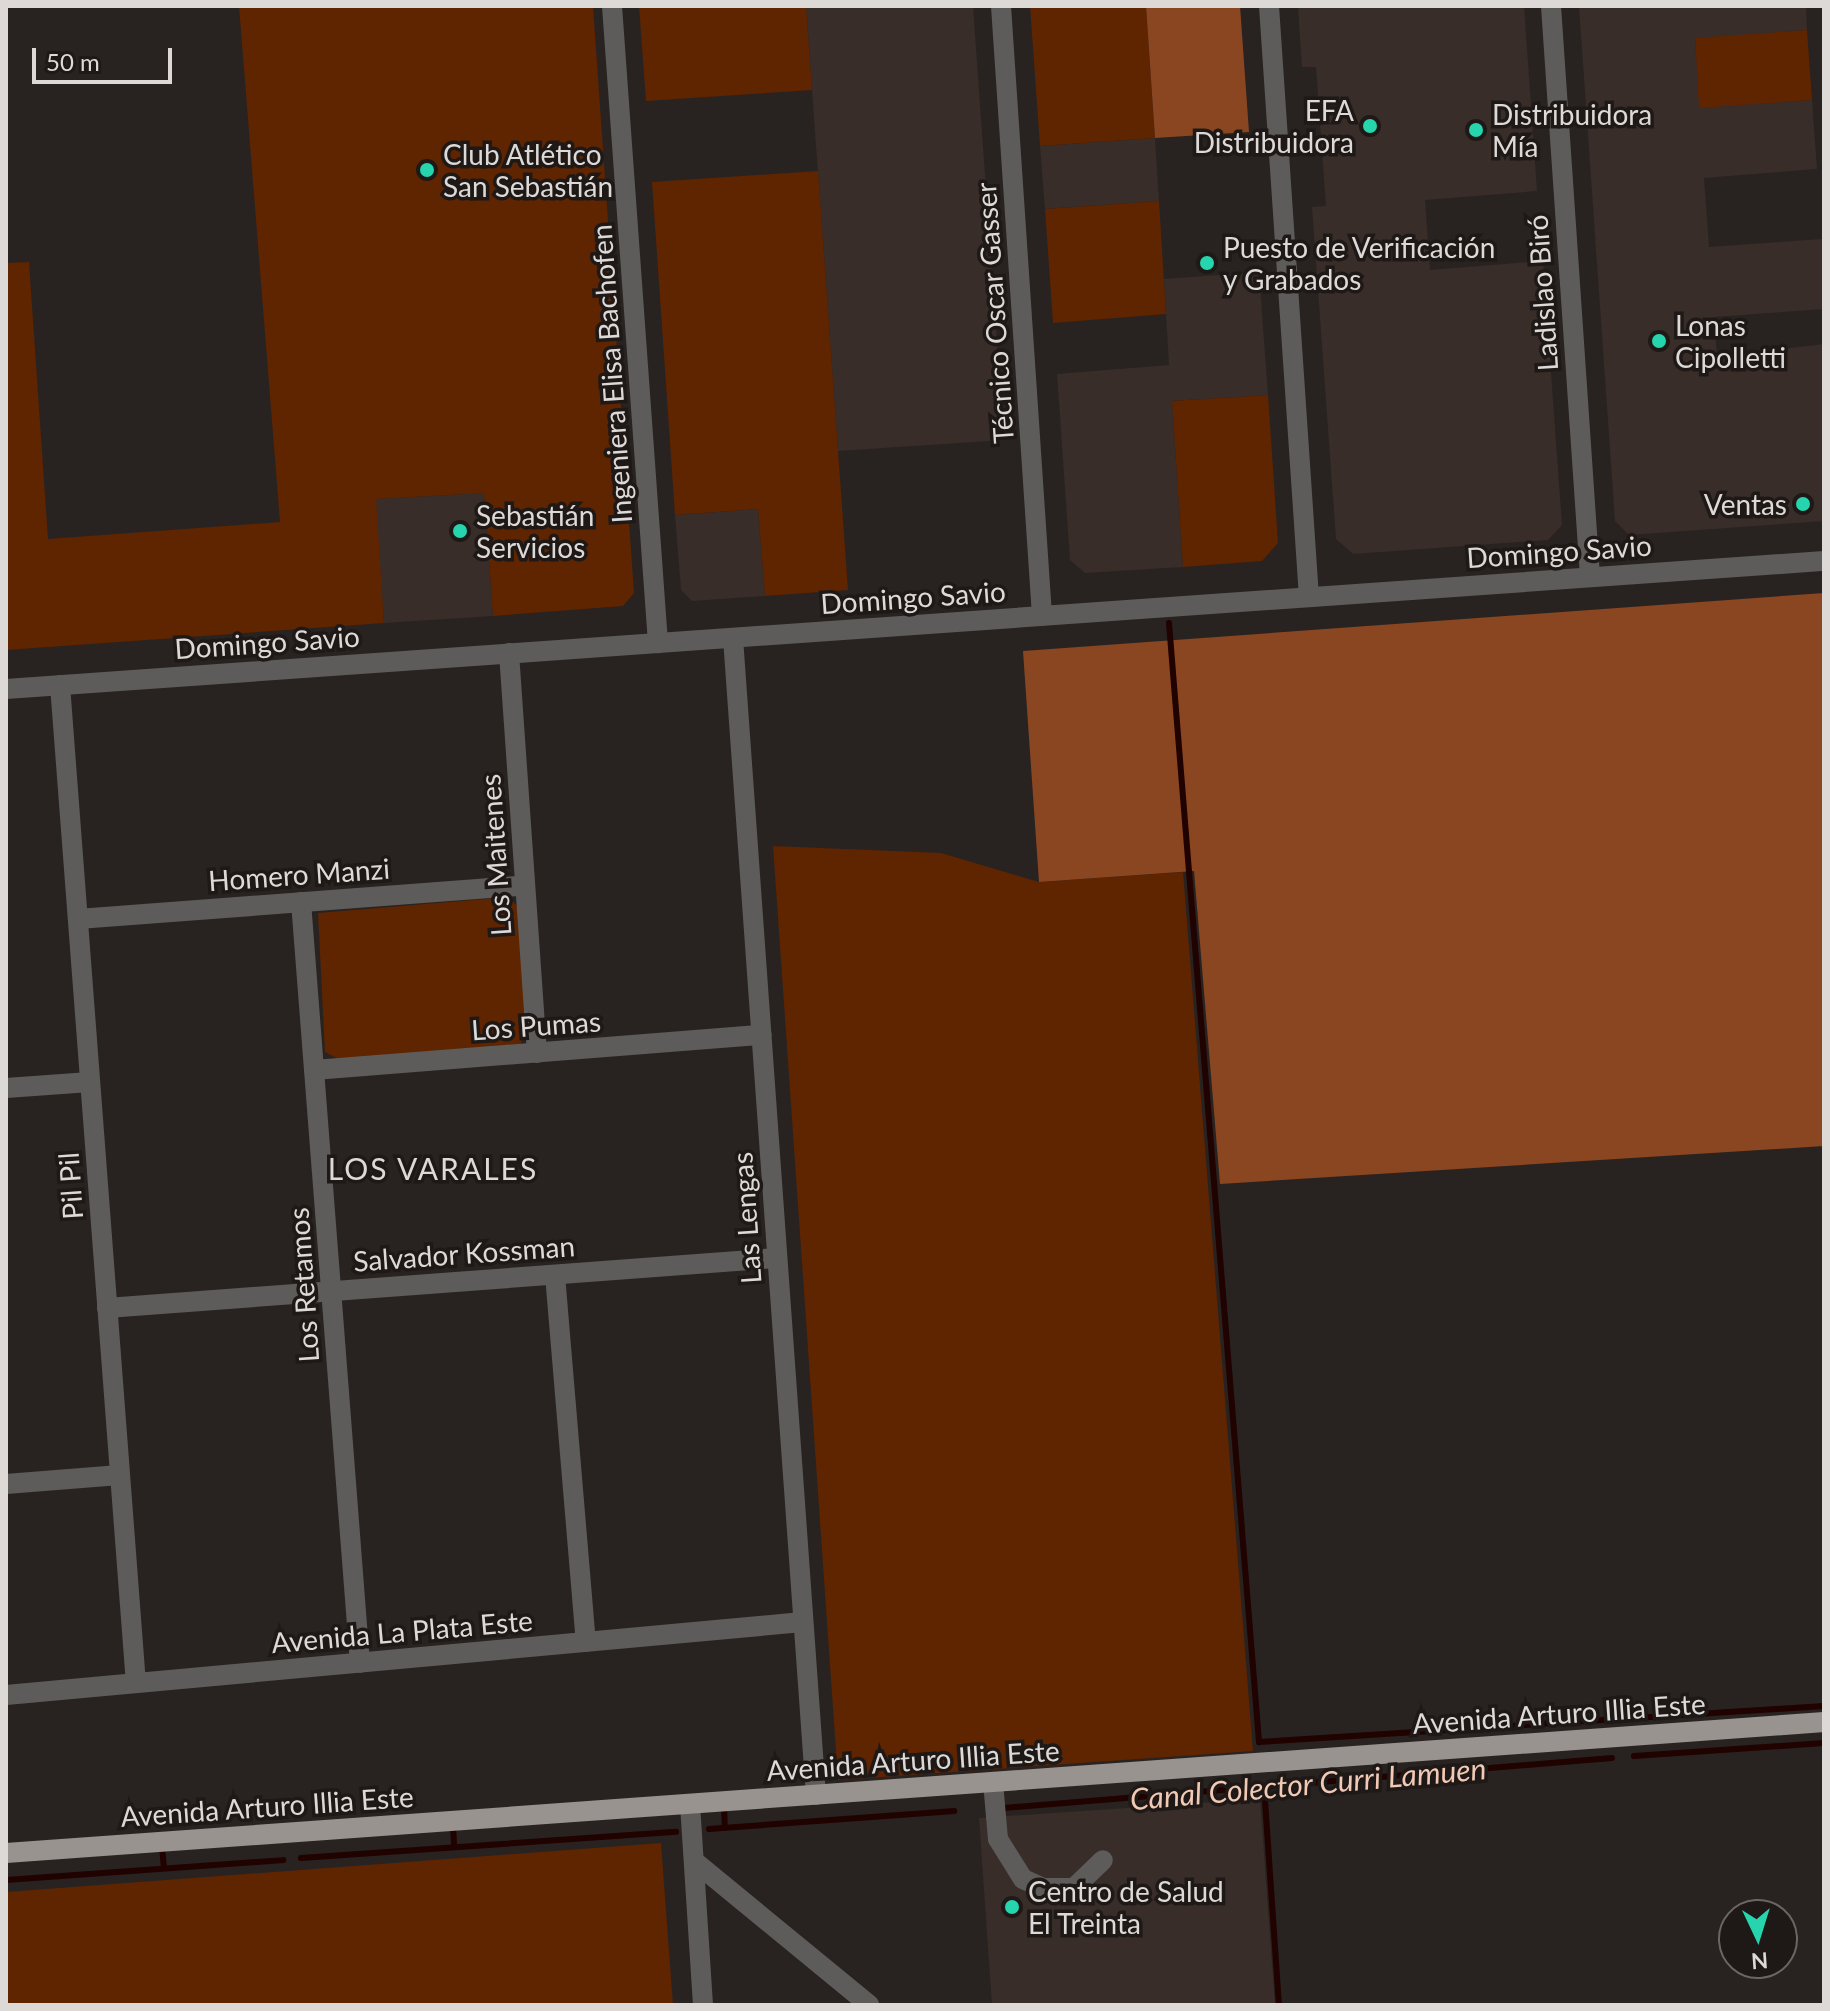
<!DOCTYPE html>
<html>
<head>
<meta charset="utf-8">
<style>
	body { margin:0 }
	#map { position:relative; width:1830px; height:2011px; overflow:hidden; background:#282320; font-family:Lato,sans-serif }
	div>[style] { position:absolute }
	.built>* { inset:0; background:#382d28 }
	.green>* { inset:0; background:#5f2400 }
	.forest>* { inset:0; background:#894621 }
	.stream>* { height:6px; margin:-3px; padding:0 3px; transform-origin:3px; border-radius:3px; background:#200200 }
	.minor>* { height:20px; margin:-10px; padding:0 10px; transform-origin:10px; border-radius:10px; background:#5e5c5a }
	.major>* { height:20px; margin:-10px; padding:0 10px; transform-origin:10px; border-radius:10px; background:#999390 }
	.dots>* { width:22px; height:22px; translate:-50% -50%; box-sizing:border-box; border:4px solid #1e1917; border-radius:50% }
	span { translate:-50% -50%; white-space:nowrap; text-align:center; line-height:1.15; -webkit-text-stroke:7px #1e1917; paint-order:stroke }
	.poi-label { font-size:28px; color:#ddd9d7 }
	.right { translate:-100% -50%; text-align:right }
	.left { translate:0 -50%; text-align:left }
	.street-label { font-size:28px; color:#ddd9d7 }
	.neighbourhood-label { font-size:30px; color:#ddd9d7; letter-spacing:2px }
	.water-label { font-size:30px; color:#f1c9b5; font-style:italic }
	.frame { position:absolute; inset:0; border:8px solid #ddd9d7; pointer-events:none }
	.north { position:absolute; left:1718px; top:1899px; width:80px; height:80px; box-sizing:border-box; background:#1e1917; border:2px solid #6a6664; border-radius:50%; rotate:176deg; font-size:22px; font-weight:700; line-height:32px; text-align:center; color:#ddd9d7 }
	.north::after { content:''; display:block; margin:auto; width:28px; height:36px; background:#26d5ae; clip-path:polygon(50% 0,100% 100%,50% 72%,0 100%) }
	.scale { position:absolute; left:32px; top:48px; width:140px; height:36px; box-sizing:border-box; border:4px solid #ddd9d7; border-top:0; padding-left:10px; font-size:24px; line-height:28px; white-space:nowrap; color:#ddd9d7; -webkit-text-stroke:6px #1e1917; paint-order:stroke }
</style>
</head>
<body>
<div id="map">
	<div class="built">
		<div style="clip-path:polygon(806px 6px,973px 6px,1004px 440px,838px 451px)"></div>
		<div style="clip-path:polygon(1298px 6px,1524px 6px,1537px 191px,1425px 200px,1430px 270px,1543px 261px,1562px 525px,1548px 540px,1353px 554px,1336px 539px,1312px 207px,1326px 206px,1316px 67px,1302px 67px)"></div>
		<div style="clip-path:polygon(1579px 6px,1806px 6px,1807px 30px,1695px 39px,1700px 107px,1812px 100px,1817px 169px,1704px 178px,1709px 247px,1822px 239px,1824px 309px,1714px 317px,1717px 357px,1824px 344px,1824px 521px,1629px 535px,1615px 521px)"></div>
		<div style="clip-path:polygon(1155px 138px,1159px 201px,1045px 209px,1040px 146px)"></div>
		<div style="clip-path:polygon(1259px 272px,1268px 395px,1172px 401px,1183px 567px,1085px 573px,1070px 560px,1057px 374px,1169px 365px,1164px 279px)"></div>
		<div style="clip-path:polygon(484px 493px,493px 616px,384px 623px,375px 499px)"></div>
		<div style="clip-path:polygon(758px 509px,765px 596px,692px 601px,681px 590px,675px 515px)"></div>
		<div style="clip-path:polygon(1260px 1799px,1275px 2005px,992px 2005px,979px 1818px)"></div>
	</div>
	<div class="green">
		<div style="clip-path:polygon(239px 6px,593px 6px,634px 593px,623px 606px,493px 616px,484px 493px,376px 499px,384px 623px,6px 650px,6px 263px,29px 262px,48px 539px,280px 522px)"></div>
		<div style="clip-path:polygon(639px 6px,806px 6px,812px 90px,646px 101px)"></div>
		<div style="clip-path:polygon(1030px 6px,1146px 6px,1155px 138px,1040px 146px)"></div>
		<div style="clip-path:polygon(1807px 30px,1812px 100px,1699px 108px,1695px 38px)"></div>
		<div style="clip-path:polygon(818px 171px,848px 590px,765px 596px,758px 509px,675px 515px,652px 182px)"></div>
		<div style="clip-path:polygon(1159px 201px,1166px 314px,1053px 323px,1045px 209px)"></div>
		<div style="clip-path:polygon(1268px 395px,1278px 543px,1262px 561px,1183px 567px,1172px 401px)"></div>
		<div style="clip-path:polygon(773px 846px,941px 853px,1039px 882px,1183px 872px,1253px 1751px,838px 1780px)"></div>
		<div style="clip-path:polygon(509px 897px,518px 907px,527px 1032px,520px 1044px,338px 1059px,325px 1052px,318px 913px)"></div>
		<div style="clip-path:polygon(661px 1843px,673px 2005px,6px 2005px,6px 1892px)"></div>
	</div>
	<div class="forest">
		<div style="clip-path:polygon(1146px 6px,1240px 6px,1249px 132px,1155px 138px)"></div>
		<div style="clip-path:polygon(1824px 593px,1824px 1146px,1220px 1184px,1194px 871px,1039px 882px,1023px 651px)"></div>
	</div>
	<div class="stream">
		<div style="left:1169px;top:623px;width:1123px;rotate:85.4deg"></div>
		<div style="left:1259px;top:1742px;width:566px;rotate:-3.65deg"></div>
		<div style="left:1634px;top:1756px;width:190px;rotate:-3.9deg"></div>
		<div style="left:1264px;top:1786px;width:220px;rotate:86.1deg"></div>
		<div style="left:724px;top:1805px;width:23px;rotate:88deg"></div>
		<div style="left:1004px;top:1808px;width:610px;rotate:-4.7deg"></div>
		<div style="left:453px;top:1825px;width:22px;rotate:87deg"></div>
		<div style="left:709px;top:1829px;width:246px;rotate:-4.2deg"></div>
		<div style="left:162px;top:1846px;width:22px;rotate:85deg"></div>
		<div style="left:301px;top:1858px;width:376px;rotate:-4deg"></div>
		<div style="left:6px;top:1880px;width:278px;rotate:-4.1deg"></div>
	</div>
	<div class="minor">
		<div style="left:612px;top:6px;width:639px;rotate:85.87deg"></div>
		<div style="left:1001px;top:6px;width:611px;rotate:86.15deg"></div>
		<div style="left:1269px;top:6px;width:592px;rotate:86.13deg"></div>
		<div style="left:1551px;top:6px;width:572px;rotate:86.09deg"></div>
		<div style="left:733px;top:638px;width:1160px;rotate:85.9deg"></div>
		<div style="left:509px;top:653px;width:401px;rotate:86deg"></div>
		<div style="left:60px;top:685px;width:1001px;rotate:85.65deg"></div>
		<div style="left:6px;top:689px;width:1823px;rotate:-4.03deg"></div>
		<div style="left:301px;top:902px;width:763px;rotate:85.57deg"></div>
		<div style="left:78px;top:919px;width:448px;rotate:-4.3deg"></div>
		<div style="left:314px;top:1070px;width:449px;rotate:-4.5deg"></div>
		<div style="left:6px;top:1088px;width:84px;rotate:-4.1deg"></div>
		<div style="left:555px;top:1275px;width:368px;rotate:85.2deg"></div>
		<div style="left:107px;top:1308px;width:672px;rotate:-4.27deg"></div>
		<div style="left:6px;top:1484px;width:114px;rotate:-4.5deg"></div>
		<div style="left:6px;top:1695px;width:800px;rotate:-5.23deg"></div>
		<div style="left:993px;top:1782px;width:57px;rotate:85deg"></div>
		<div style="left:998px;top:1839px;width:47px;rotate:58deg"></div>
		<div style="left:1023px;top:1879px;width:22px;rotate:24deg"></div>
		<div style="left:1043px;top:1888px;width:31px"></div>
		<div style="left:1074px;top:1888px;width:40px;rotate:-44deg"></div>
		<div style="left:690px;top:1804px;width:201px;rotate:86.3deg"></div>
		<div style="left:694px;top:1861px;width:227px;rotate:39.4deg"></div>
	</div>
	<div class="major">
		<div style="left:6px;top:1853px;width:1823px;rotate:-4.12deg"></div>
	</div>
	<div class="dots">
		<div style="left:1370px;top:126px;background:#26d5ae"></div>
		<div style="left:1476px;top:130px;background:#26d5ae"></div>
		<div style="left:427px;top:170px;background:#26d5ae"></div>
		<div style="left:1207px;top:263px;background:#26d5ae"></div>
		<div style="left:1659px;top:341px;background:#26d5ae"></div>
		<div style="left:1803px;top:504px;background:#26d5ae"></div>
		<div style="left:460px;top:531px;background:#26d5ae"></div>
		<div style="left:1012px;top:1907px;background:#26d5ae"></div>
	</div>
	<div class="poi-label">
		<span class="right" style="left:1354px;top:126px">EFA<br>Distribuidora</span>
		<span class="left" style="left:1492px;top:130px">Distribuidora<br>Mía</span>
		<span class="left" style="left:443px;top:170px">Club Atlético<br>San Sebastián</span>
		<span class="left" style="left:1223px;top:263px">Puesto de Verificación<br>y Grabados</span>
		<span class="left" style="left:1675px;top:341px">Lonas<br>Cipolletti</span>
		<span class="right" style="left:1787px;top:504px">Ventas</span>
		<span class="left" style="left:476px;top:531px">Sebastián<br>Servicios</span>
		<span class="left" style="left:1028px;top:1907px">Centro de Salud<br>El Treinta</span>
	</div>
	<div class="street-label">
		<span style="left:1542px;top:293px;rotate:-94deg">Ladislao Biró</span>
		<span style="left:994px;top:313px;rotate:-94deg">Técnico Oscar Gasser</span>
		<span style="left:611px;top:374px;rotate:-94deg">Ingeniera Elisa Bachofen</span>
		<span style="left:1559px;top:551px;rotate:-4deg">Domingo Savio</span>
		<span style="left:913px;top:597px;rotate:-4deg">Domingo Savio</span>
		<span style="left:267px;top:642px;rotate:-4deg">Domingo Savio</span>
		<span style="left:495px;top:855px;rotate:-94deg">Los Maitenes</span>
		<span style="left:299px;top:874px;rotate:-4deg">Homero Manzi</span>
		<span style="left:536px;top:1025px;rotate:-4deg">Los Pumas</span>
		<span style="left:70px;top:1186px;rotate:-94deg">Pil Pil</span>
		<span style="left:746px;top:1218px;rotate:-94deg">Las Lengas</span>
		<span style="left:464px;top:1253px;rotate:-4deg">Salvador Kossman</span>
		<span style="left:303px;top:1285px;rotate:-94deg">Los Retamos</span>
		<span style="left:402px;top:1631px;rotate:-5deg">Avenida La Plata Este</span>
		<span style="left:1559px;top:1713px;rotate:-4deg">Avenida Arturo Illia Este</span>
		<span style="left:913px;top:1760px;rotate:-4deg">Avenida Arturo Illia Este</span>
		<span style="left:267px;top:1806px;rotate:-4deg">Avenida Arturo Illia Este</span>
	</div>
	<div class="neighbourhood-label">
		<span style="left:433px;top:1168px">LOS VARALES</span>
	</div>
	<div class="water-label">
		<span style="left:1308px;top:1783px;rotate:-5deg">Canal Colector Curri Lamuen</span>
	</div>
	<div class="frame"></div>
	<div class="north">N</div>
	<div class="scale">50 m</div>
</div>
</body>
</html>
